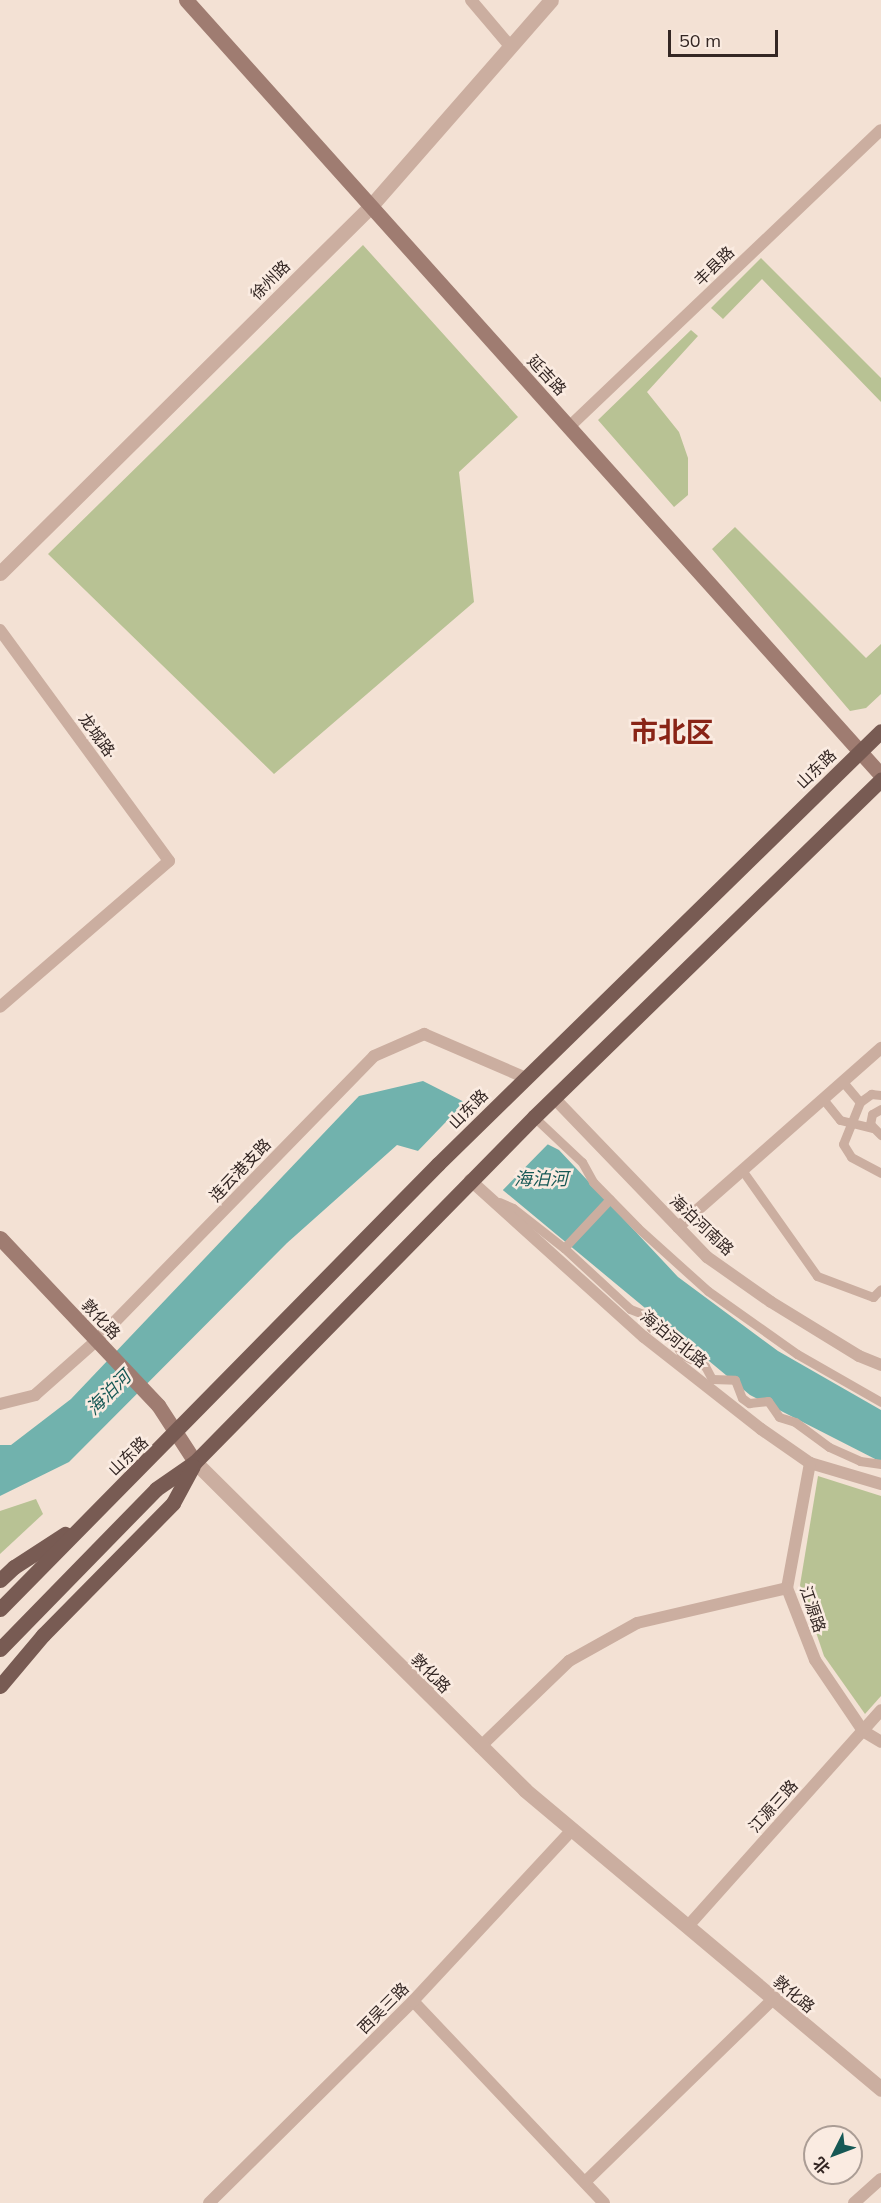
<!DOCTYPE html>
<html>
<head>
<meta charset="utf-8">
<style>
	body { margin:0 }
	#map { position:relative; width:881px; height:2203px; overflow:hidden; background:#f3e1d4; font-family:Mulish,"Noto Sans SC",sans-serif }
	div>[style] { position:absolute }
	.green>* { inset:0; background:#b8c294 }
	.water>* { inset:0; background:#71b2ad }
	.pier>* { inset:0; background:#f3e1d4 }
	.pedestrian>* { height:9px; margin:-4.5px; padding:0 4.5px; transform-origin:4.5px; border-radius:4.5px; background:#cbaea0 }
	.minor>* { height:12px; margin:-6px; padding:0 6px; transform-origin:6px; border-radius:6px; background:#cbaea0 }
	.tertiary>* { height:15px; margin:-7.5px; padding:0 7.5px; transform-origin:7.5px; border-radius:7.5px; background:#cbaea0 }
	.secondary>* { height:15px; margin:-7.5px; padding:0 7.5px; transform-origin:7.5px; border-radius:7.5px; background:#9f7c71 }
	.primary>* { height:15px; margin:-7.5px; padding:0 7.5px; transform-origin:7.5px; border-radius:7.5px; background:#785b53 }
	span { translate:-50% -50%; white-space:nowrap; text-align:center; line-height:1.15; -webkit-text-stroke:5px #faebe1; paint-order:stroke }
	.street-label { font-size:16px; color:#342724 }
	.water-label { font-size:18px; color:#165855; font-style:italic }
	.town-label { font-size:28px; color:#892416; font-weight:700 }
	.north { position:absolute; left:803px; top:2125px; width:60px; height:60px; box-sizing:border-box; background:#faebe1; border:2px solid #ab9d95; border-radius:50%; rotate:228deg; font-size:16px; font-weight:700; line-height:24px; text-align:center; color:#342724 }
	.north::after { content:''; display:block; margin:auto; width:21px; height:27px; background:#165855; clip-path:polygon(50% 0,100% 100%,50% 72%,0 100%) }
	.scale { position:absolute; left:668px; top:30px; width:110px; height:27px; box-sizing:border-box; border:3px solid #342724; border-top:0; padding-left:8px; font-size:18px; line-height:21px; white-space:nowrap; color:#342724; -webkit-text-stroke:4px #faebe1; paint-order:stroke }
</style>
</head>
<body>
<div id="map">
	<div class="green">
		<div style="clip-path:polygon(363px 245px,518px 417px,459px 472px,474px 602px,274px 774px,48px 554px)"></div>
		<div style="clip-path:polygon(761px 258px,881px 378px,881px 402px,762px 279px,723px 319px,711px 308px)"></div>
		<div style="clip-path:polygon(691px 330px,698px 336px,647px 392px,679px 432px,688px 458px,688px 495px,674px 507px,598px 420px)"></div>
		<div style="clip-path:polygon(735px 527px,866px 658px,881px 644px,881px 694px,866px 708px,850px 711px,712px 549px)"></div>
		<div style="clip-path:polygon(818px 1476px,881px 1496px,881px 1696px,865px 1714px,824px 1656px,800px 1585px)"></div>
		<div style="clip-path:polygon(36px 1499px,43px 1514px,0 1554px,0 1511px)"></div>
	</div>
	<div class="water">
		<div style="clip-path:polygon(423px 1081px,559px 1150px,678px 1277px,778px 1351px,881px 1410px,881px 1462px,750px 1395px,475px 1167px,397px 1145px,287px 1243px,69px 1462px,0 1496px,0 1445px,11px 1445px,71px 1399px,359px 1096px)"></div>
	</div>
	<div class="pier">
		<div style="clip-path:polygon(467px 1100px,549px 1143px,500px 1193px,473px 1170px,416px 1153px)"></div>
	</div>
	<div class="pedestrian">
		<div style="left:843px;top:1082px;width:26px;rotate:50deg"></div>
		<div style="left:860px;top:1102px;width:14px;rotate:-36deg"></div>
		<div style="left:871px;top:1094px;width:10px;rotate:6deg"></div>
		<div style="left:823px;top:1099px;width:27px;rotate:51deg"></div>
		<div style="left:840px;top:1120px;width:33px;rotate:14deg"></div>
		<div style="left:860px;top:1102px;width:45px;rotate:112deg"></div>
		<div style="left:843px;top:1144px;width:15px;rotate:58deg"></div>
		<div style="left:851px;top:1157px;width:34px;rotate:28deg"></div>
		<div style="left:881px;top:1109px;width:10px;rotate:151deg"></div>
		<div style="left:872px;top:1114px;width:10px;rotate:101deg"></div>
		<div style="left:870px;top:1124px;width:16px;rotate:45deg"></div>
		<div style="left:534px;top:1117px;width:66px;rotate:43.2deg"></div>
		<div style="left:582px;top:1162px;width:23px;rotate:61deg"></div>
		<div style="left:593px;top:1182px;width:64px;rotate:45.6deg"></div>
		<div style="left:638px;top:1228px;width:94px;rotate:42deg"></div>
		<div style="left:708px;top:1291px;width:109px;rotate:35.3deg"></div>
		<div style="left:797px;top:1354px;width:97px;rotate:29.7deg"></div>
		<div style="left:742px;top:1170px;width:130px;rotate:54.7deg"></div>
		<div style="left:817px;top:1276px;width:60px;rotate:20.6deg"></div>
		<div style="left:873px;top:1297px;width:11px;rotate:-45deg"></div>
		<div style="left:499px;top:1202px;width:15px;rotate:23deg"></div>
		<div style="left:513px;top:1208px;width:65px;rotate:38.1deg"></div>
		<div style="left:564px;top:1248px;width:90px;rotate:42.7deg"></div>
		<div style="left:630px;top:1309px;width:14px;rotate:21deg"></div>
		<div style="left:643px;top:1314px;width:16px;rotate:60deg"></div>
		<div style="left:651px;top:1328px;width:26px;rotate:28deg"></div>
		<div style="left:674px;top:1340px;width:16px;rotate:63deg"></div>
		<div style="left:681px;top:1354px;width:27px;rotate:27deg"></div>
		<div style="left:705px;top:1366px;width:15px;rotate:62deg"></div>
		<div style="left:712px;top:1379px;width:23px;rotate:2deg"></div>
		<div style="left:735px;top:1380px;width:19px;rotate:69deg"></div>
		<div style="left:742px;top:1398px;width:9px;rotate:36deg"></div>
		<div style="left:749px;top:1403px;width:19px;rotate:-6deg"></div>
		<div style="left:768px;top:1401px;width:19px;rotate:55deg"></div>
		<div style="left:779px;top:1417px;width:17px;rotate:17deg"></div>
		<div style="left:795px;top:1422px;width:42px;rotate:36.3deg"></div>
		<div style="left:829px;top:1447px;width:34px;rotate:24deg"></div>
		<div style="left:860px;top:1461px;width:21px;rotate:8deg"></div>
		<div style="left:564px;top:1248px;width:67px;rotate:-46.8deg"></div>
	</div>
	<div class="minor">
		<div style="left:471px;top:0;width:60px;rotate:49.7deg"></div>
		<div style="left:570px;top:426px;width:429px;rotate:-43.6deg"></div>
		<div style="left:0;top:630px;width:286px;rotate:53.8deg"></div>
		<div style="left:169px;top:861px;width:223px;rotate:139.2deg"></div>
		<div style="left:554px;top:1098px;width:221px;rotate:46.1deg"></div>
		<div style="left:707px;top:1257px;width:78px;rotate:35.1deg"></div>
		<div style="left:771px;top:1302px;width:103px;rotate:31.5deg"></div>
		<div style="left:859px;top:1356px;width:24px;rotate:22deg"></div>
		<div style="left:470px;top:1180px;width:234px;rotate:42.1deg"></div>
		<div style="left:644px;top:1337px;width:149px;rotate:38.2deg"></div>
		<div style="left:761px;top:1429px;width:60px;rotate:34.8deg"></div>
		<div style="left:810px;top:1463px;width:74px;rotate:16.5deg"></div>
		<div style="left:678px;top:1227px;width:271px;rotate:-41.4deg"></div>
		<div style="left:0;top:1404px;width:36px;rotate:-14deg"></div>
		<div style="left:35px;top:1395px;width:81px;rotate:-41.5deg"></div>
		<div style="left:96px;top:1341px;width:398px;rotate:-45.7deg"></div>
		<div style="left:374px;top:1056px;width:55px;rotate:-23.7deg"></div>
		<div style="left:424px;top:1034px;width:111px;rotate:23.3deg"></div>
		<div style="left:810px;top:1463px;width:127px;rotate:100.4deg"></div>
		<div style="left:787px;top:1588px;width:77px;rotate:68.7deg"></div>
		<div style="left:815px;top:1660px;width:86px;rotate:55.9deg"></div>
		<div style="left:863px;top:1731px;width:21px;rotate:31deg"></div>
		<div style="left:480px;top:1747px;width:124px;rotate:-44deg"></div>
		<div style="left:569px;top:1661px;width:78px;rotate:-29.2deg"></div>
		<div style="left:637px;top:1623px;width:154px;rotate:-13.1deg"></div>
		<div style="left:689px;top:1925px;width:288px;rotate:-48.2deg"></div>
		<div style="left:413px;top:2001px;width:278px;rotate:46.6deg"></div>
		<div style="left:585px;top:2182px;width:261px;rotate:-44.2deg"></div>
		<div style="left:209px;top:2203px;width:287px;rotate:-44.7deg"></div>
		<div style="left:413px;top:2001px;width:235px;rotate:-47.1deg"></div>
		<div style="left:854px;top:2203px;width:36px;rotate:-42deg"></div>
	</div>
	<div class="tertiary">
		<div style="left:0;top:573px;width:519px;rotate:-44.69deg"></div>
		<div style="left:369px;top:208px;width:276px;rotate:-48.8deg"></div>
		<div style="left:195px;top:1462px;width:465px;rotate:44.8deg"></div>
		<div style="left:525px;top:1790px;width:465px;rotate:40deg"></div>
	</div>
	<div class="secondary">
		<div style="left:186px;top:0;width:1041px;rotate:48.12deg"></div>
		<div style="left:0;top:1238px;width:230px;rotate:46.6deg"></div>
		<div style="left:158px;top:1405px;width:68px;rotate:57deg"></div>
	</div>
	<div class="primary">
		<div style="left:0;top:1580px;width:19px;rotate:-43deg"></div>
		<div style="left:14px;top:1567px;width:61px;rotate:-32.9deg"></div>
		<div style="left:0;top:1609px;width:624px;rotate:-45.45deg"></div>
		<div style="left:438px;top:1164px;width:619px;rotate:-44.35deg"></div>
		<div style="left:0;top:1649px;width:223px;rotate:-45.7deg"></div>
		<div style="left:156px;top:1489px;width:47px;rotate:-34.7deg"></div>
		<div style="left:195px;top:1462px;width:484px;rotate:-45.5deg"></div>
		<div style="left:534px;top:1117px;width:484px;rotate:-44.2deg"></div>
		<div style="left:0;top:1686px;width:67px;rotate:-49.9deg"></div>
		<div style="left:43px;top:1635px;width:185px;rotate:-45.4deg"></div>
		<div style="left:173px;top:1503px;width:42px;rotate:-61.6deg"></div>
	</div>
	<div class="street-label">
		<span style="left:714px;top:266px;rotate:-44deg">丰县路</span>
		<span style="left:270px;top:280px;rotate:-45deg">徐州路</span>
		<span style="left:547px;top:375px;rotate:47deg">延吉路</span>
		<span style="left:98px;top:736px;rotate:54deg">龙城路·</span>
		<span style="left:816px;top:769px;rotate:-44deg">山东路</span>
		<span style="left:468px;top:1109px;rotate:-45deg">山东路</span>
		<span style="left:240px;top:1170px;rotate:-46deg">连云港支路</span>
		<span style="left:702px;top:1225px;rotate:43deg">海泊河南路</span>
		<span style="left:101px;top:1319px;rotate:47deg">敦化路</span>
		<span style="left:674px;top:1339px;rotate:39deg">海泊河北路</span>
		<span style="left:128px;top:1456px;rotate:-44deg">山东路</span>
		<span style="left:813px;top:1609px;rotate:71deg">江源路</span>
		<span style="left:431px;top:1673px;rotate:45deg">敦化路</span>
		<span style="left:773px;top:1806px;rotate:-48deg">江源三路</span>
		<span style="left:794px;top:1994px;rotate:40deg">敦化路</span>
		<span style="left:383px;top:2008px;rotate:-45deg">西吴三路</span>
	</div>
	<div class="water-label">
		<span style="left:541px;top:1179px">海泊河</span>
		<span style="left:109px;top:1393px;rotate:-45deg">海泊河</span>
	</div>
	<div class="town-label">
		<span style="left:672px;top:732px">市北区</span>
	</div>
	<div class="north">北</div>
	<div class="scale">50 m</div>
</div>
</body>
</html>
